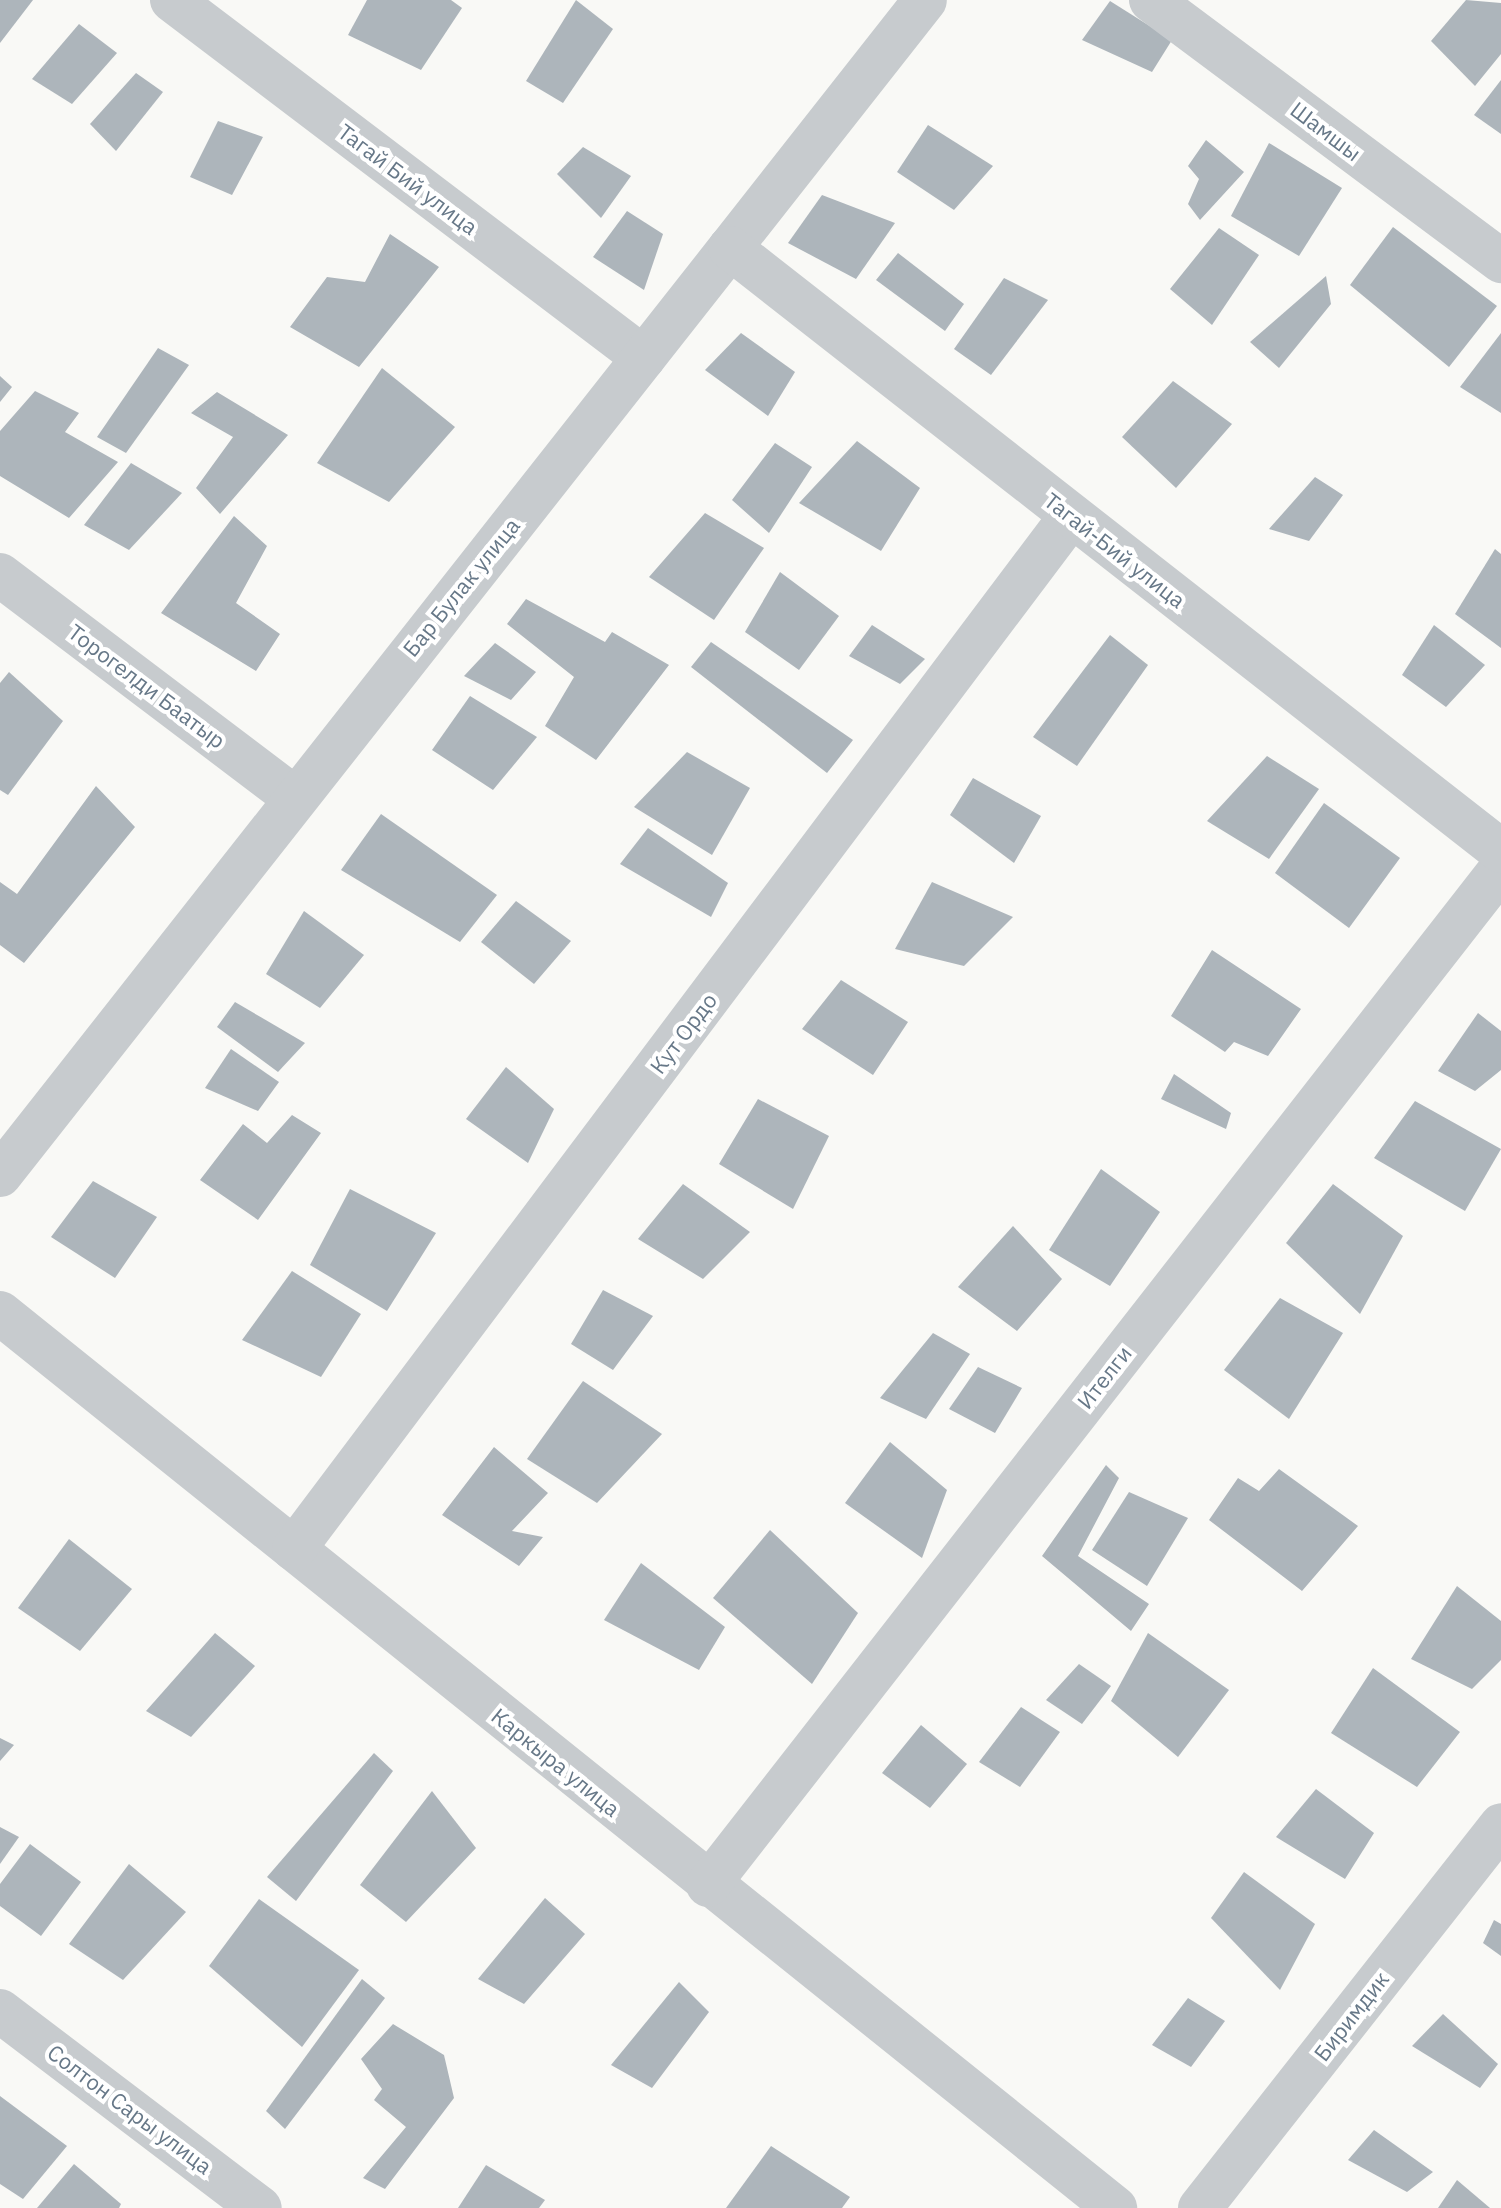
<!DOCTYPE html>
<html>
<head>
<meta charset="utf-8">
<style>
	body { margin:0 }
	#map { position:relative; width:1501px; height:2208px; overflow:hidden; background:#f9f9f6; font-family:"IBM Plex Sans",sans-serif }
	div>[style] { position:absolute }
	.building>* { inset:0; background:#adb5bb }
	.minor>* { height:44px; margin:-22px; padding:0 22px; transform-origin:22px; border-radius:22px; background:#c7cbce }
	.tertiary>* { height:44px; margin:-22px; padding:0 22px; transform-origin:22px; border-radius:22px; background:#c7cbce }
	span { translate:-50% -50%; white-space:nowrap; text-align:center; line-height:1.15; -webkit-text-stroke:8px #fff; paint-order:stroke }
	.street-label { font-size:22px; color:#677888 }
</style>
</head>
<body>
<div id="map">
	<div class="building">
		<div style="clip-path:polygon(0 0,33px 0,0 43px)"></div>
		<div style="clip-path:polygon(367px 0,451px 0,462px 8px,421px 70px,348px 35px)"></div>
		<div style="clip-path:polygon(576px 0,613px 29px,563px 103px,526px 81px)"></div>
		<div style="clip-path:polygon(1466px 0,1501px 3px,1501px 54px,1475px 86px,1431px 41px)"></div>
		<div style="clip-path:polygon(1110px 1px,1172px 40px,1152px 72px,1082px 40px)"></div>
		<div style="clip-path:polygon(79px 24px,117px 53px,72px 104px,32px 79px)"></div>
		<div style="clip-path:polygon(136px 73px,163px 92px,116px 151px,90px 124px)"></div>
		<div style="clip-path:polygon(1501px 80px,1501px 134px,1474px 115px)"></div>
		<div style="clip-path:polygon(218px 121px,263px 137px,232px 195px,190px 177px)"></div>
		<div style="clip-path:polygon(928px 125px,993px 166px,954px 210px,897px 172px)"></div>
		<div style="clip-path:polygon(1206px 140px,1244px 172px,1200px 220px,1188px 204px,1199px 179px,1188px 166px)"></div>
		<div style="clip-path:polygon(1269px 143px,1342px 188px,1299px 256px,1231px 216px)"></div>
		<div style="clip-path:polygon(583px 147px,631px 176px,601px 218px,557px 174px)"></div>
		<div style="clip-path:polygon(822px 195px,895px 223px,856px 279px,788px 243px)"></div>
		<div style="clip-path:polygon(627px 211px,663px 234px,644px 290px,593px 257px)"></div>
		<div style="clip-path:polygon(1393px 227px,1497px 306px,1449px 367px,1350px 285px)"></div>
		<div style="clip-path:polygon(1219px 228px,1259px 255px,1212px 325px,1170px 289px)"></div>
		<div style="clip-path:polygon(390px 234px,439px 267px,359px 367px,290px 327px,327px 277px,365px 282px)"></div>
		<div style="clip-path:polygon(898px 253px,964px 304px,945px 331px,876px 280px)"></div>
		<div style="clip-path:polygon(1326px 276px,1331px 304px,1279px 368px,1250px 342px)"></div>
		<div style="clip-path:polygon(1004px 278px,1048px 300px,991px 375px,954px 349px)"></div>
		<div style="clip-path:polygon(741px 333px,795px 372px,768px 416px,705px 370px)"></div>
		<div style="clip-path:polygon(1501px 333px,1501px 413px,1460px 387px)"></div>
		<div style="clip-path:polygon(158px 348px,189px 365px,126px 453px,97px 437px)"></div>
		<div style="clip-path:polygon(382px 368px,455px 427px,389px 502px,317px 463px)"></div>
		<div style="clip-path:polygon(0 376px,12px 387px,0 402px)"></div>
		<div style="clip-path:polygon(1173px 381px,1232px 424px,1176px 488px,1122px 437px)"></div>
		<div style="clip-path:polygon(35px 391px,79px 413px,65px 432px,118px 462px,69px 518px,0 476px,0 431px)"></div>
		<div style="clip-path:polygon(217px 392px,288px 435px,220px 514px,196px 488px,233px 437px,191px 413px)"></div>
		<div style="clip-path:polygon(857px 441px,920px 488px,881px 551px,799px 503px)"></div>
		<div style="clip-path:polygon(775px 443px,812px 467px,769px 533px,732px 500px)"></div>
		<div style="clip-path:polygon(131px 463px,182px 493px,129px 550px,84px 525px)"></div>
		<div style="clip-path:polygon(1315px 477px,1343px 495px,1309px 541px,1269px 529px)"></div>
		<div style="clip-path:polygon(705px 513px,764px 548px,714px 620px,649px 577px)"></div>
		<div style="clip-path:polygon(234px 516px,267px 546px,236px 603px,280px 634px,256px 671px,161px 613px)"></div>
		<div style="clip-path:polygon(1495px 549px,1501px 554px,1501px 648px,1455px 614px)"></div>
		<div style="clip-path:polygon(780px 572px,839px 616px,799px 670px,745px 632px)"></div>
		<div style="clip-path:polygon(526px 599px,605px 642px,612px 632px,669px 665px,596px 760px,545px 726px,574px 677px,507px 624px)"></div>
		<div style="clip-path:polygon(872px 625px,925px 659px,900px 684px,849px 656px)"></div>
		<div style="clip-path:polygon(1434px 625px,1485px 665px,1446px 707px,1402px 675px)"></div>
		<div style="clip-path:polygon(1110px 635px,1148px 665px,1077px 766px,1033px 737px)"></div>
		<div style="clip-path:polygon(711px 642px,853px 740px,827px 773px,691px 667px)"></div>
		<div style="clip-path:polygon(495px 643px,536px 672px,511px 700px,464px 676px)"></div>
		<div style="clip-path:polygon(9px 672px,63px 721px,8px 795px,0 790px,0 683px)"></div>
		<div style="clip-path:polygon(470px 696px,537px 737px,493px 790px,432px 750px)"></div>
		<div style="clip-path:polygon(687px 752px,750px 788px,712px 855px,634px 807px)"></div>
		<div style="clip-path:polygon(1267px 756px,1319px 789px,1269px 859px,1207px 821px)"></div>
		<div style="clip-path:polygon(973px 778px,1041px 816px,1014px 863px,950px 815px)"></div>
		<div style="clip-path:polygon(96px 786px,135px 827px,24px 963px,0 945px,0 882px,17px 894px)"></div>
		<div style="clip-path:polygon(1324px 803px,1400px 858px,1349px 928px,1275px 873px)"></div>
		<div style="clip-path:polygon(381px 814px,497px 895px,460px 942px,341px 870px)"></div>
		<div style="clip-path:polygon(648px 828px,728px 883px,711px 917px,620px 864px)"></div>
		<div style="clip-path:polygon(932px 882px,1013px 917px,964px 966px,895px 949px)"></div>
		<div style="clip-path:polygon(516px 901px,571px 941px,534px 984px,481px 942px)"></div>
		<div style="clip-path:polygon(304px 911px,364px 955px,320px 1008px,266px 974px)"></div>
		<div style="clip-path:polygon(1212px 950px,1301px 1009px,1268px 1056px,1234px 1042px,1225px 1052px,1171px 1016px)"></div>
		<div style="clip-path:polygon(841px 980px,908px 1022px,873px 1075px,802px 1029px)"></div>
		<div style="clip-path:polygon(235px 1002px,305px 1043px,278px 1072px,217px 1027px)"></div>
		<div style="clip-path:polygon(1478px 1013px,1501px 1031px,1501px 1070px,1475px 1091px,1438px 1071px)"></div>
		<div style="clip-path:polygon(231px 1049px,279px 1082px,258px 1111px,205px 1088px)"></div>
		<div style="clip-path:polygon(506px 1067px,554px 1109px,528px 1163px,466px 1119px)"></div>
		<div style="clip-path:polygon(1174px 1074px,1231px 1113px,1226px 1129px,1161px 1099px)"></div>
		<div style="clip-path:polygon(758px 1099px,829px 1136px,793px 1209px,719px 1164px)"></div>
		<div style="clip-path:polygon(1415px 1101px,1501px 1149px,1465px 1211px,1374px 1158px)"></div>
		<div style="clip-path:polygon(292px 1115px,321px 1133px,258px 1220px,200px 1180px,243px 1124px,267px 1143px)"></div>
		<div style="clip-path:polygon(1101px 1169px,1160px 1212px,1110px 1286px,1049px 1250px)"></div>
		<div style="clip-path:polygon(93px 1181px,157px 1217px,115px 1278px,51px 1237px)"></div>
		<div style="clip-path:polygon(683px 1184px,750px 1232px,703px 1279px,638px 1239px)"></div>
		<div style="clip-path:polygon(1333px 1184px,1403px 1236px,1360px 1314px,1286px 1243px)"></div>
		<div style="clip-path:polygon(350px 1189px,436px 1233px,387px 1311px,310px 1265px)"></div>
		<div style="clip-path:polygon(1013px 1226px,1062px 1279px,1017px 1331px,958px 1287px)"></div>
		<div style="clip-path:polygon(292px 1271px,361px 1314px,321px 1377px,242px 1340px)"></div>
		<div style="clip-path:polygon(603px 1290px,653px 1316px,613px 1370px,571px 1344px)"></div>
		<div style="clip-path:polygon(1280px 1298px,1343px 1333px,1289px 1419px,1224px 1370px)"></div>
		<div style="clip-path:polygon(933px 1333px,970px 1354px,926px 1419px,880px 1398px)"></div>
		<div style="clip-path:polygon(978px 1367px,1022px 1388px,995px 1433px,949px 1409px)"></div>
		<div style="clip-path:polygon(583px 1381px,662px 1434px,597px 1503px,527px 1459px)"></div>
		<div style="clip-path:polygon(890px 1442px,947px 1490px,922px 1558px,845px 1503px)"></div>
		<div style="clip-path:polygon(494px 1447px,548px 1493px,512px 1531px,543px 1537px,519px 1566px,442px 1515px)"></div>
		<div style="clip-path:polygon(1106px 1465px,1119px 1478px,1078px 1556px,1149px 1604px,1131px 1631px,1042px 1556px)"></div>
		<div style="clip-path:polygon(1279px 1469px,1358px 1526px,1302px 1591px,1209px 1520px,1238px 1478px,1259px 1491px)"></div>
		<div style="clip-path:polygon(1129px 1492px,1188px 1518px,1147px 1586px,1092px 1550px)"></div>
		<div style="clip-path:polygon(770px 1530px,858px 1613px,812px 1684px,713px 1598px)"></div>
		<div style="clip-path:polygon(69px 1539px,132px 1589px,80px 1651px,18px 1608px)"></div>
		<div style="clip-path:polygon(641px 1563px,725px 1627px,699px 1670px,604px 1620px)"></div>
		<div style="clip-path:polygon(1457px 1586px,1501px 1621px,1501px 1660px,1472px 1689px,1411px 1659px)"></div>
		<div style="clip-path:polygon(215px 1633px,255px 1666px,191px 1737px,146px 1711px)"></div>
		<div style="clip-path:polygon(1148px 1633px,1229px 1690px,1178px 1757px,1111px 1701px)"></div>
		<div style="clip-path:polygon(1079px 1664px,1111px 1686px,1082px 1724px,1046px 1700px)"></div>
		<div style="clip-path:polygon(1373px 1668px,1460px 1732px,1417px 1787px,1331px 1733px)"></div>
		<div style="clip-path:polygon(1021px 1707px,1060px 1732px,1020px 1787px,979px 1762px)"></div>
		<div style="clip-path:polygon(921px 1725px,967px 1764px,930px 1808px,882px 1773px)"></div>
		<div style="clip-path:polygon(0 1738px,14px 1745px,0 1761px)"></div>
		<div style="clip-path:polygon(374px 1753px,393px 1771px,296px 1901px,267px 1877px)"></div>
		<div style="clip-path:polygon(1316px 1789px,1374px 1833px,1345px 1879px,1276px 1837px)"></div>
		<div style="clip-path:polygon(432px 1791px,476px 1848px,406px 1922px,360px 1885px)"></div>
		<div style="clip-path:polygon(0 1827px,19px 1837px,0 1864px)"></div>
		<div style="clip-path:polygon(30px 1844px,81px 1882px,41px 1936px,0 1906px,0 1884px)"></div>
		<div style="clip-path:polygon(129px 1864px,186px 1912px,123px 1980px,69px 1944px)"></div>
		<div style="clip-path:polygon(1244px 1872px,1315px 1924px,1280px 1990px,1211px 1918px)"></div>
		<div style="clip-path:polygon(545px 1898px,585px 1934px,524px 2004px,478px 1979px)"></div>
		<div style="clip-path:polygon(259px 1899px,359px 1970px,302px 2047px,209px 1966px)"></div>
		<div style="clip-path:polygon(1494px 1920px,1501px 1924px,1501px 1956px,1483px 1943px)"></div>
		<div style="clip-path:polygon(362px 1979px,385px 1998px,285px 2129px,266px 2111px)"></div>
		<div style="clip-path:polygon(679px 1982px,709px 2012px,652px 2088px,611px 2065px)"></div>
		<div style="clip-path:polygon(1188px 1998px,1225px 2021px,1191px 2067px,1152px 2045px)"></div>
		<div style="clip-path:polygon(1443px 2014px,1498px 2064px,1480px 2088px,1412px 2046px)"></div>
		<div style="clip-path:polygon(393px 2024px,444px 2055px,454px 2098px,385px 2189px,363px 2178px,406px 2127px,374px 2100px,382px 2089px,361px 2059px)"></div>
		<div style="clip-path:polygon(0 2096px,67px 2146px,23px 2199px,0 2184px)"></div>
		<div style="clip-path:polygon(1374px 2130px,1433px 2172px,1407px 2192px,1348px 2160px)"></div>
		<div style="clip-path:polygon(771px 2146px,850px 2197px,842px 2208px,726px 2208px)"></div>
		<div style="clip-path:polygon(74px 2164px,121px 2204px,119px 2208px,37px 2208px)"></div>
		<div style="clip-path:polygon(486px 2165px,545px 2200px,539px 2208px,458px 2208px)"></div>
		<div style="clip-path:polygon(1457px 2180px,1490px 2208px,1438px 2208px)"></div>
	</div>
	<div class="minor">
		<div style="left:172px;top:0;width:592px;rotate:37.18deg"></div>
		<div style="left:1151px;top:0;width:437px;rotate:36.7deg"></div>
		<div style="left:730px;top:248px;width:315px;rotate:-51.8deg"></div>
		<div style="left:0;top:575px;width:368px;rotate:37.1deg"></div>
		<div style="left:0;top:1313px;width:1430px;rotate:38.75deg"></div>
		<div style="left:294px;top:1549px;width:1293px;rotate:-53.05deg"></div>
		<div style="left:708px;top:1885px;width:1289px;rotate:-52.03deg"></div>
		<div style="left:0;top:2011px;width:326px;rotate:37.2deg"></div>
		<div style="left:1200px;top:2208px;width:487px;rotate:-51.8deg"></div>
	</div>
	<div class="tertiary">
		<div style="left:0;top:1175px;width:1180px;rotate:-51.78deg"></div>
		<div style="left:730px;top:248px;width:979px;rotate:38.03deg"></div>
	</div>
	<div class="street-label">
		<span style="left:1326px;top:131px;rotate:37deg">Шамшы</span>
		<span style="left:408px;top:179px;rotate:37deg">Тагай Бий улица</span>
		<span style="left:1115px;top:550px;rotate:38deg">Тагай-Бий улица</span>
		<span style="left:461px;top:587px;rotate:-51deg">Бар Булак улица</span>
		<span style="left:147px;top:686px;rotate:37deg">Торогелди Баатыр</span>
		<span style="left:683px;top:1033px;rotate:-53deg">Кут Ордо</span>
		<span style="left:1104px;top:1377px;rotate:-52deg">Ителги</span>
		<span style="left:556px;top:1762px;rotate:39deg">Каркыра улица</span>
		<span style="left:1351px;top:2016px;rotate:-52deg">Биримдик</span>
		<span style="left:130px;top:2109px;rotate:37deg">Солтон Сары улица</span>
	</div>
</div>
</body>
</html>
